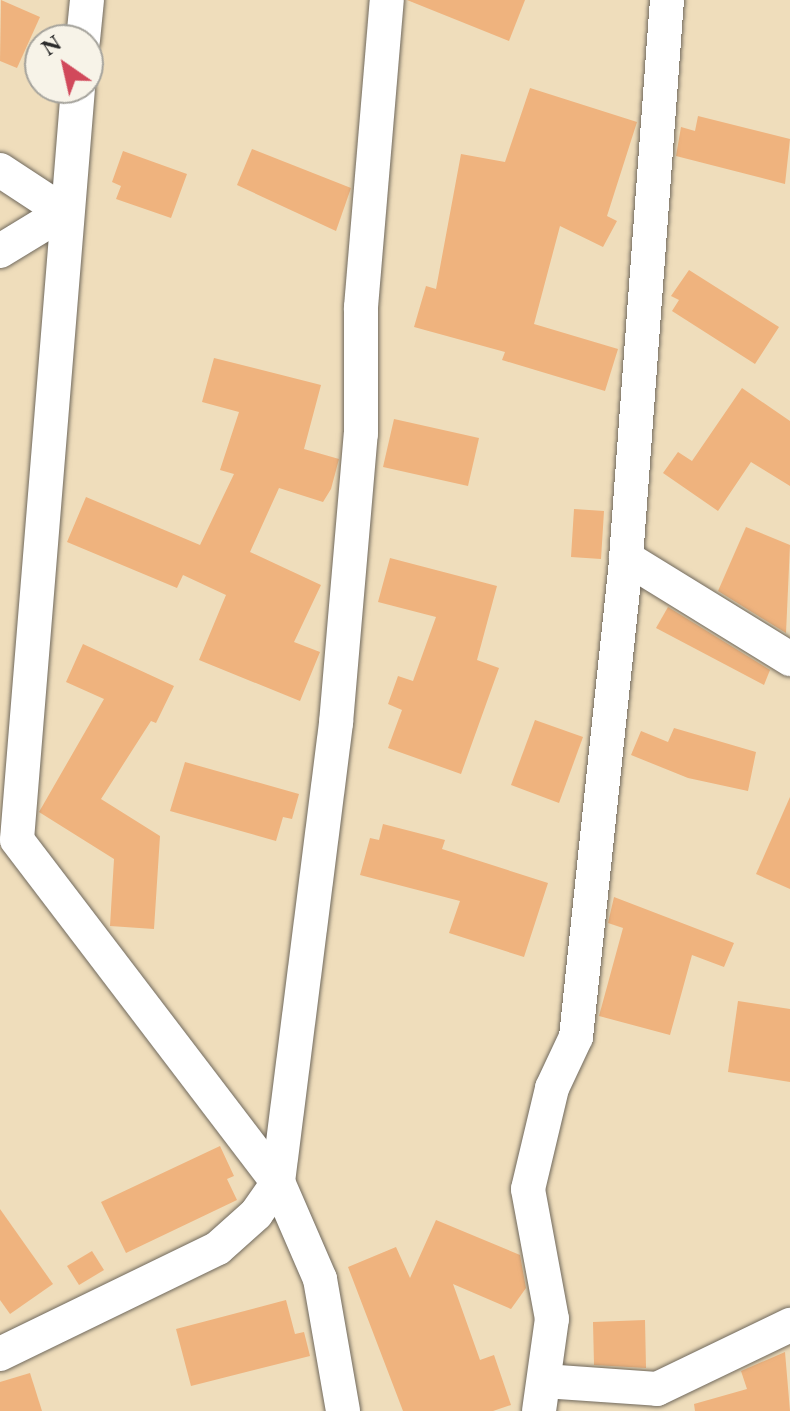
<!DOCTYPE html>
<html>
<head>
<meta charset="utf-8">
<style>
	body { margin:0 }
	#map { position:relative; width:790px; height:1411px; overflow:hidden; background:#efddbb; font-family:"EB Garamond",serif }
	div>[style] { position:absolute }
	.building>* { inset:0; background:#efb37e }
	.roads { filter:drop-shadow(0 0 2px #70695d) drop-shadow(0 0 2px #70695d) }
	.street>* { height:34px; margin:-17px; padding:0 17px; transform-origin:17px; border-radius:17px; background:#fff }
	span { translate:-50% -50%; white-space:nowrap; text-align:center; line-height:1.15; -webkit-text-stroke:8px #f7f3e8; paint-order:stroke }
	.north { position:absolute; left:24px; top:24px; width:80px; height:80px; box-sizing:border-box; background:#f7f3e8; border:2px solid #a5a39c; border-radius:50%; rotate:326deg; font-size:22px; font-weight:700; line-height:32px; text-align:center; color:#2b2b2b }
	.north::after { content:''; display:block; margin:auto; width:28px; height:36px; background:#d1495b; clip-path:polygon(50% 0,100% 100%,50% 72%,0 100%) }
</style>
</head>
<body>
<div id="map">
	<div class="building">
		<div style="clip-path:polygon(1px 0,40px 17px,17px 68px,0 61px)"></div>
		<div style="clip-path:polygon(407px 0,525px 0,509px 41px)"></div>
		<div style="clip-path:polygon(530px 88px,637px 122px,607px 216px,617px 221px,603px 247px,560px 226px,534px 324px,618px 349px,605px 391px,502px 360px,505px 352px,414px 327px,426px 286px,436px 289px,461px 154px,505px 162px)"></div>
		<div style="clip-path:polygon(698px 116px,790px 139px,785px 184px,676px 156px,681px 127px,695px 131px)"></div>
		<div style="clip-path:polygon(252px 149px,351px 188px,336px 231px,237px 185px)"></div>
		<div style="clip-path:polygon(123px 151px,187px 174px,171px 218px,116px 199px,121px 186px,112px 182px)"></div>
		<div style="clip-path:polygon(689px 270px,779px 327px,755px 364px,672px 311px,679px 300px,671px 296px)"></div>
		<div style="clip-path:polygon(214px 358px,321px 385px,304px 449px,339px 459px,331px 489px,323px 502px,279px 488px,250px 552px,321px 585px,294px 642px,320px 652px,300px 701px,199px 660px,226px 595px,183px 575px,177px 588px,67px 542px,86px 497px,200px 545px,234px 474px,220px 470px,239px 412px,202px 402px)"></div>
		<div style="clip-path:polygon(742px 388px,790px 421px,790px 486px,751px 462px,718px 511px,663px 473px,678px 452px,692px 461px)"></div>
		<div style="clip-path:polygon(394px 419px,479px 438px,468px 486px,383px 467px)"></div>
		<div style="clip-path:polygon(574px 509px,604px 511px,601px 559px,571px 557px)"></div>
		<div style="clip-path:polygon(746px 527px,790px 545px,786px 633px,718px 591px)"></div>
		<div style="clip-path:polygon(390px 558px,497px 586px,477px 660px,499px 668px,461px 774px,388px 748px,402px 710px,388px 704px,398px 676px,413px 681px,436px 617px,378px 602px)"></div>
		<div style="clip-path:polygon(668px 607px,770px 670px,764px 685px,656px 628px)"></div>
		<div style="clip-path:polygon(83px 644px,174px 686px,156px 723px,151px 721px,101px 799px,160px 836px,154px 929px,110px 926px,114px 859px,39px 812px,104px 699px,66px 682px)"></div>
		<div style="clip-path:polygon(535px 720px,583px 737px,559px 803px,511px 785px)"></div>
		<div style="clip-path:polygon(674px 728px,756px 752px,748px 791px,688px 778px,631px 755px,641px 731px,668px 742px)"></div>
		<div style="clip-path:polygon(185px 762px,299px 794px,292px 819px,283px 817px,276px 841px,170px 811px)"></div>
		<div style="clip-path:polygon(790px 797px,790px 889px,756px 874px)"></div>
		<div style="clip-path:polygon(383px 824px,445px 840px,442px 849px,548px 883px,524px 957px,449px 933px,460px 901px,360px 875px,370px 838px,379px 840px)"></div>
		<div style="clip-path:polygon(614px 897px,734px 943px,724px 967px,692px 955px,670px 1035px,599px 1016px,623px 928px,608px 923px)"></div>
		<div style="clip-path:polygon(738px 1001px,790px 1009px,790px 1082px,728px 1072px)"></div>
		<div style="clip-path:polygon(220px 1146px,234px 1176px,227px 1179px,237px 1200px,126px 1253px,101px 1202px)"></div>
		<div style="clip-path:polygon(0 1209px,53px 1284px,10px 1314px,0 1300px)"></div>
		<div style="clip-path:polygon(436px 1220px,520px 1255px,526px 1288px,511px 1309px,453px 1284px,480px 1360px,494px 1355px,511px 1405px,493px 1411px,403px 1411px,348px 1267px,396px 1247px,410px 1278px)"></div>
		<div style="clip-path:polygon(92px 1251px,104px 1270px,79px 1285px,67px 1266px)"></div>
		<div style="clip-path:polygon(286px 1300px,295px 1334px,304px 1332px,310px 1356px,191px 1386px,176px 1329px)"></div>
		<div style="clip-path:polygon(645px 1320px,646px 1368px,594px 1365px,593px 1322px)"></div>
		<div style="clip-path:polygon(785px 1352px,790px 1411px,695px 1411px,694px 1404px,747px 1389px,741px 1371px)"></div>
		<div style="clip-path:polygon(30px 1373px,42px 1411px,0 1411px,0 1382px)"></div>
	</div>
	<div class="roads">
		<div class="street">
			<div style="left:83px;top:40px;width:40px;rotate:-84.3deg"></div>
			<div style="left:78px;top:88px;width:754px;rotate:94.64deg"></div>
			<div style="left:17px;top:840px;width:430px;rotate:52.7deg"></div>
			<div style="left:278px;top:1182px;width:106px;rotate:66.6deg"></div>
			<div style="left:320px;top:1279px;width:134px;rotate:80.1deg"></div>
			<div style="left:0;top:170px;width:77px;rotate:33.3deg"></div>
			<div style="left:64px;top:212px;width:75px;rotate:148.6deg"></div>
			<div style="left:626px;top:558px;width:193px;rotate:31.6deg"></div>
			<div style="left:0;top:1354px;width:242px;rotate:-25.9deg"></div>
			<div style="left:218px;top:1248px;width:51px;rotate:-41.8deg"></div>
			<div style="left:256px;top:1214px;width:39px;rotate:-55deg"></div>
			<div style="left:278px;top:1182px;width:463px;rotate:-82.8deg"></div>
			<div style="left:336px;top:723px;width:290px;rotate:-85.1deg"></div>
			<div style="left:361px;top:434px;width:127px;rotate:-90deg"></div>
			<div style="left:361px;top:307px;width:308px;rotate:-85.2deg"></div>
			<div style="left:544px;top:1381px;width:113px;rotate:4deg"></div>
			<div style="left:657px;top:1389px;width:148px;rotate:-25.7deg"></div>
			<div style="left:539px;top:1411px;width:93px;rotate:-82deg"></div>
			<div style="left:552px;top:1319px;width:132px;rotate:-100.5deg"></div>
			<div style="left:528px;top:1189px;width:104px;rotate:-76.6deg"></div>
			<div style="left:552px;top:1088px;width:56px;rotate:-64.8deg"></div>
			<div style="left:576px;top:1037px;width:482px;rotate:-84deg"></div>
			<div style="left:626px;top:558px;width:560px;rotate:-85.8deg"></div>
		</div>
	</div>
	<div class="north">N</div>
</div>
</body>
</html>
